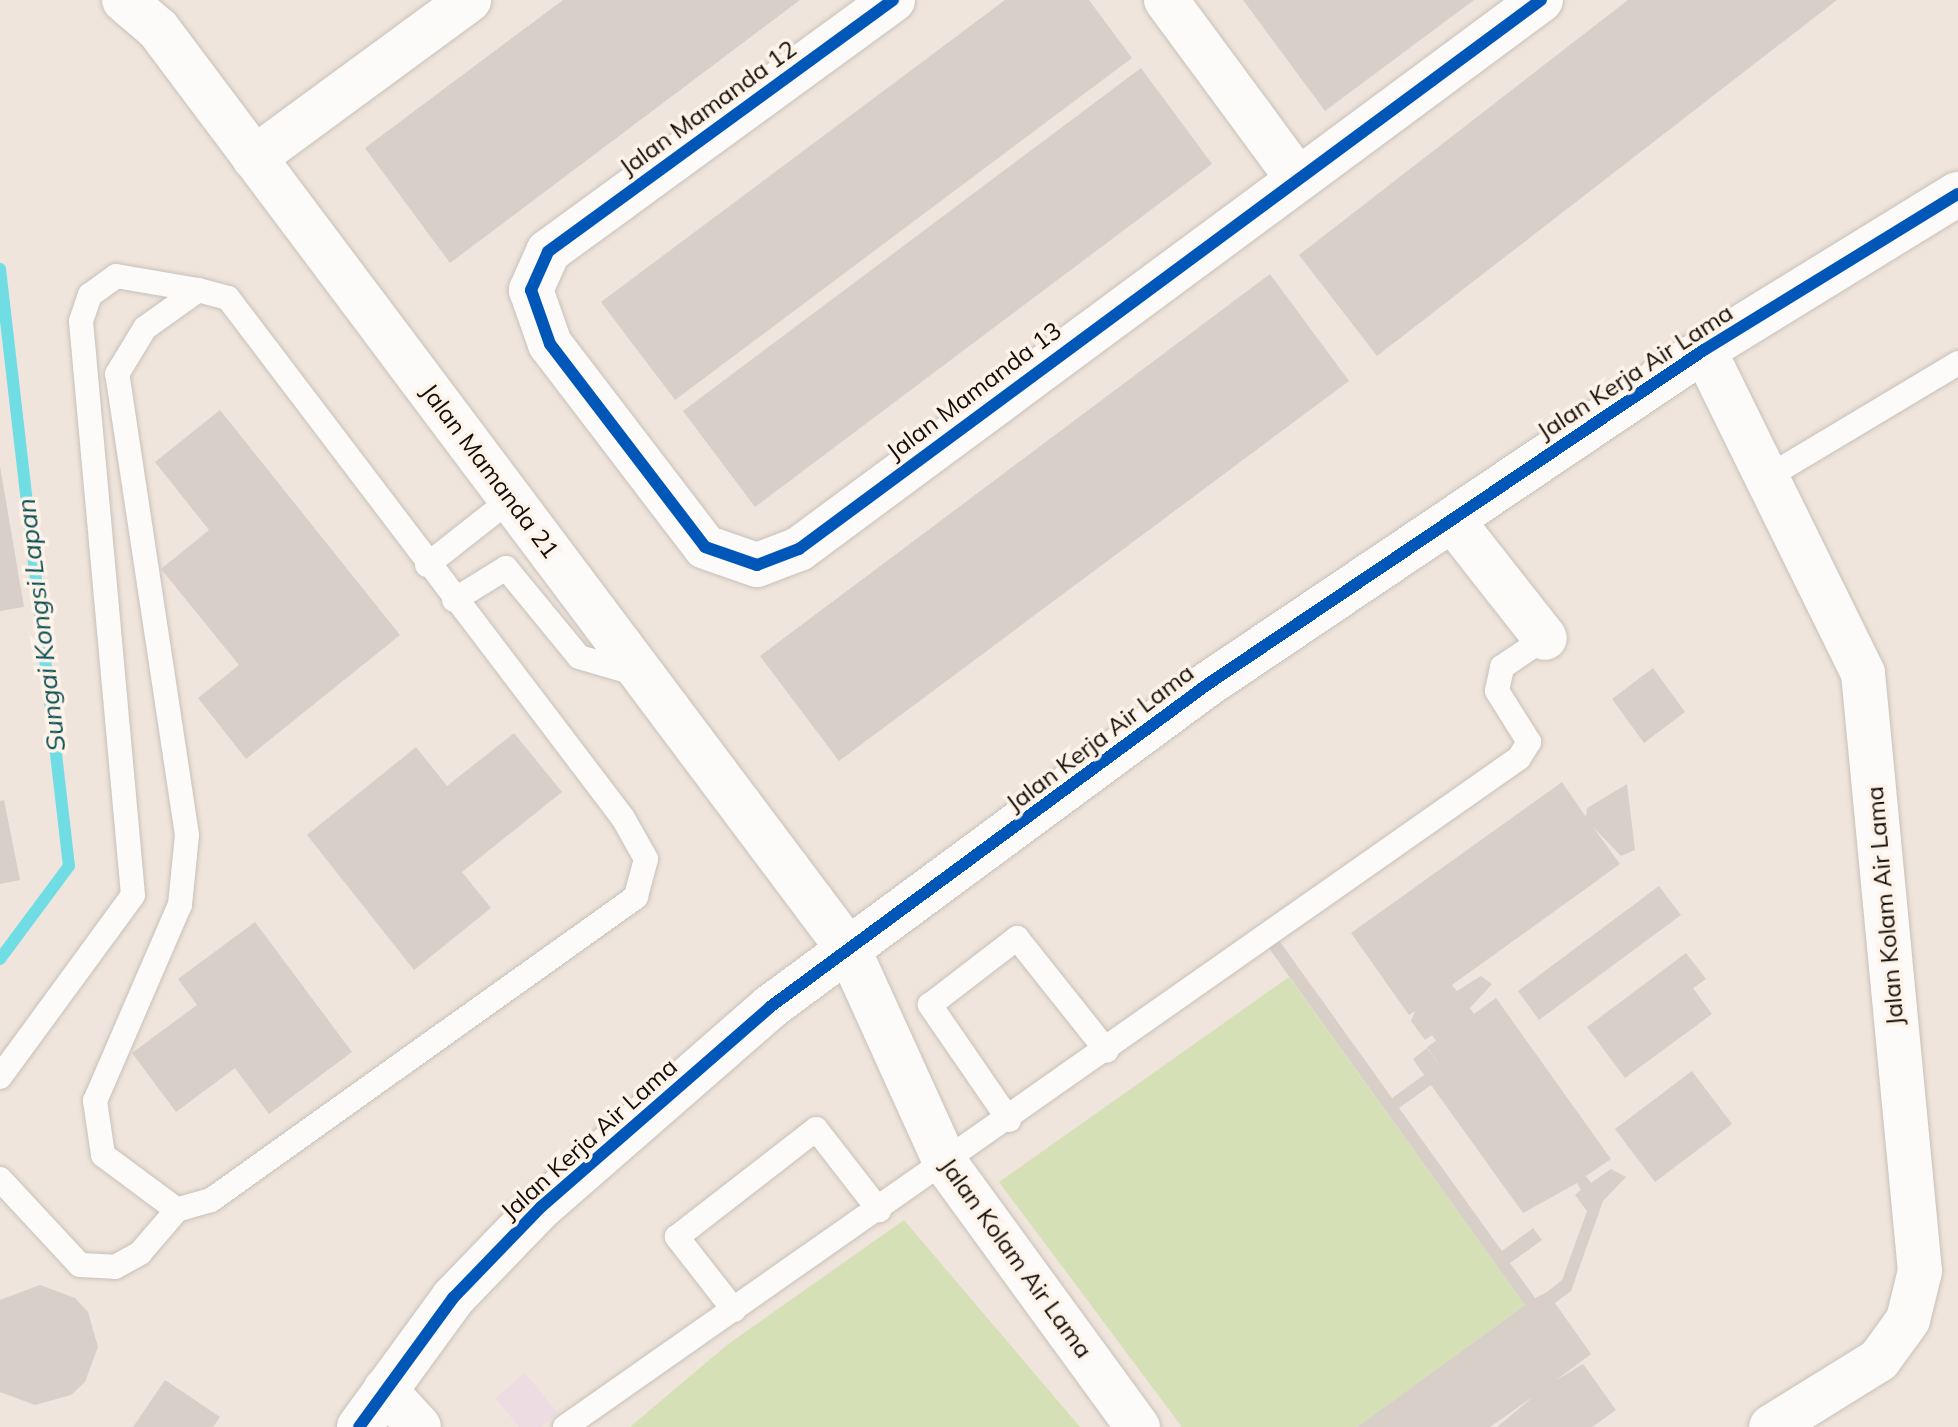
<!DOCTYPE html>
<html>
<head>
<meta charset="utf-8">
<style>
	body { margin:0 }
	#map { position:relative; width:1958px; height:1427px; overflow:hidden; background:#efe5dc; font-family:Mulish,sans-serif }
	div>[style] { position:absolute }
	.industrial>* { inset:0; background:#eddde2 }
	.green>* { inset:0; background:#d5e0b6 }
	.stream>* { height:12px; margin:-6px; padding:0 6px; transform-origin:6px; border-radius:6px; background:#70dde4 }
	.building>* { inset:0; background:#d7cfc8 }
	.roads { filter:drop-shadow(0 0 2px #c8c1ba) drop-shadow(0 0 2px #c8c1ba) }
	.lane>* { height:24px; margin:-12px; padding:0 12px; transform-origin:12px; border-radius:12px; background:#fdfbfa }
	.street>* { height:44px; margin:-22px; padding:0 22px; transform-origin:22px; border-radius:22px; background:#fdfbfa }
	.secondary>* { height:44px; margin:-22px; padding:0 22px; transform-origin:22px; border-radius:22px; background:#fdfbfa }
	.cycleway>* { height:12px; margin:-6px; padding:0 6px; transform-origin:6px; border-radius:6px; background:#0057b8 }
	span { translate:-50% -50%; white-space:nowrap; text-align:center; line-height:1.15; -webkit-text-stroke:7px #fef3e9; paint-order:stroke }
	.street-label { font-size:24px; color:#130d08 }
	.water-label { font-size:26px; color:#0c5056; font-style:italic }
</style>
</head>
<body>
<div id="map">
	<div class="industrial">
		<div style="clip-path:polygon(525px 1373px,558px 1413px,541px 1427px,519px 1427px,495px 1398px)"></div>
	</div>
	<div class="green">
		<div style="clip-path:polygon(1289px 977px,1525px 1305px,1357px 1427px,1182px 1427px,999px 1182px)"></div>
		<div style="clip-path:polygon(904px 1220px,1080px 1427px,630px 1427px,727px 1345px)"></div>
	</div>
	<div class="stream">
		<div style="left:0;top:269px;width:601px;rotate:83.41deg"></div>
		<div style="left:69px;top:866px;width:116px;rotate:126.6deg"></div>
	</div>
	<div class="building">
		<div style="clip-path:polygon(563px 0,800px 0,450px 263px,365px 148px)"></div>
		<div style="clip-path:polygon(1005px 0,1089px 0,1132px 58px,675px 400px,601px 302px)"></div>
		<div style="clip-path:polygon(1243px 0,1474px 0,1325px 111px)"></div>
		<div style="clip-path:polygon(1628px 0,1837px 0,1377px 356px,1299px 255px)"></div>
		<div style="clip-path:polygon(1141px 68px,1212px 164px,755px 507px,683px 411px)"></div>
		<div style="clip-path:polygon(1270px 274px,1349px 381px,839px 761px,760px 656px)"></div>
		<div style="clip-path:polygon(220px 410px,400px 635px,246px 759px,198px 698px,239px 665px,161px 569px,209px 530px,155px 462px)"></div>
		<div style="clip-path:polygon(0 466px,24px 607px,0 611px)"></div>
		<div style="clip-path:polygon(1653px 668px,1685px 712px,1644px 743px,1612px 699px)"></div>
		<div style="clip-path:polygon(514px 733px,562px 792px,462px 872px,491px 908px,414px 970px,307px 835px,416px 747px,447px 786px)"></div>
		<div style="clip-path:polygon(evenodd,1562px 782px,1586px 817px,1587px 808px,1627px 784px,1635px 850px,1621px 856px,1593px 827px,1620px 864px,1452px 985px,1457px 991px,1481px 976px,1492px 984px,1470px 1008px,1474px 1014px,1496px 998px,1611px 1159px,1586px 1176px,1591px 1183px,1611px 1169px,1626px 1177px,1603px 1201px,1571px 1291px,1555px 1303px,1591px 1354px,1555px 1381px,1583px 1364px,1616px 1410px,1592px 1427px,1497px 1427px,1534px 1396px,1490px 1427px,1357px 1427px,1525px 1305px,1268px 947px,1278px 939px,1392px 1098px,1424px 1075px,1413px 1059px,1427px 1048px,1445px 1074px,1427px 1047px,1436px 1041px,1432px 1035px,1425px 1040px,1411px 1021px,1415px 1011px,1409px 1015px,1351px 933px,1562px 782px,1431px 1085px,1523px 1213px,1577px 1183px,1581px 1190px,1575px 1195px,1587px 1211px,1562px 1280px,1547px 1292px,1535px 1298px,1510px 1263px,1542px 1240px,1533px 1228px,1502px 1251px,1399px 1108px,1431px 1085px)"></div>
		<div style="clip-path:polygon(4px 800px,20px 880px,0 884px,0 801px)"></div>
		<div style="clip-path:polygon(1659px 886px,1681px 915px,1539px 1020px,1518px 991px)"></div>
		<div style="clip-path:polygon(255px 922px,352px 1052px,269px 1114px,235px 1068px,176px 1112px,132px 1053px,197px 1005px,178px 979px)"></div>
		<div style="clip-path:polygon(1686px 953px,1706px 979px,1693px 988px,1712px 1014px,1625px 1078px,1587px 1027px)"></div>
		<div style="clip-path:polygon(1692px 1071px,1732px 1124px,1655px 1182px,1615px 1129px)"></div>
		<div style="clip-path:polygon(40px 1285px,75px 1298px,88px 1312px,98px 1347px,85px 1382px,71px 1395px,35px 1405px,0 1392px,0 1300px)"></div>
		<div style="clip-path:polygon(165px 1380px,220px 1417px,213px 1427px,133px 1427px)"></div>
	</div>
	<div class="roads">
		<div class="lane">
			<div style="left:198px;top:290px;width:31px;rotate:15deg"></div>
			<div style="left:228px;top:298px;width:653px;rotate:52.78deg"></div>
			<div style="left:623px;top:818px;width:47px;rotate:60.7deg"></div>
			<div style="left:646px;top:859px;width:39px;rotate:105deg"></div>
			<div style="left:636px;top:897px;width:522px;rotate:144.51deg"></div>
			<div style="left:211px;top:1200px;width:35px;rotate:164deg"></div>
			<div style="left:177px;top:1210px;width:92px;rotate:-143.4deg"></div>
			<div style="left:103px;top:1155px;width:55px;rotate:-98.4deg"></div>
			<div style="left:95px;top:1101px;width:214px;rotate:-66.6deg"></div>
			<div style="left:180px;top:905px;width:70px;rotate:-84.3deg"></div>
			<div style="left:187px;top:835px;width:466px;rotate:-98.6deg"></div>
			<div style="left:117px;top:374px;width:54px;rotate:-58.7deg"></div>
			<div style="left:145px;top:328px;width:65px;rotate:-35.6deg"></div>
			<div style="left:1766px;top:478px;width:224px;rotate:-30.9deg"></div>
			<div style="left:427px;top:565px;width:107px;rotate:-38.2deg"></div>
			<div style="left:454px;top:600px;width:61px;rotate:-31.6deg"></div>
			<div style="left:506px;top:568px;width:115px;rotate:50.6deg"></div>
			<div style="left:579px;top:657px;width:65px;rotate:16.2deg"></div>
			<div style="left:0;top:1077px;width:225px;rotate:-53.8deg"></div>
			<div style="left:133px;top:895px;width:576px;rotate:-95.18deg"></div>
			<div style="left:81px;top:321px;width:28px;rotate:-71deg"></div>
			<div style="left:90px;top:295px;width:32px;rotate:-36deg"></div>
			<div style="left:116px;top:276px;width:83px;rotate:9.7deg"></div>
			<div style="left:1009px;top:1120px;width:140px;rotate:-124.5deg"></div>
			<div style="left:930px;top:1005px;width:110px;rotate:-37.6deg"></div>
			<div style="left:1017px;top:938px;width:144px;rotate:51.5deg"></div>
			<div style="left:0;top:1179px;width:117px;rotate:47.1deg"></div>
			<div style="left:80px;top:1265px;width:35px;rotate:3deg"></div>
			<div style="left:115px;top:1267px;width:29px;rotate:-29deg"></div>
			<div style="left:140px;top:1253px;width:57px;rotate:-49.3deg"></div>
			<div style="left:734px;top:1310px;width:93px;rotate:-128deg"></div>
			<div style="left:677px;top:1237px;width:176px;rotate:-37.8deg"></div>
			<div style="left:816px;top:1129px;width:103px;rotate:52.1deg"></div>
			<div style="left:565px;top:1427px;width:1165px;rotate:-35.04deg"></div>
			<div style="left:1519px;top:758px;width:19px;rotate:-58deg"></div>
			<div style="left:1529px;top:742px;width:60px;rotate:-122.1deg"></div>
			<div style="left:1497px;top:691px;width:25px;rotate:-78deg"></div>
			<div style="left:1502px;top:667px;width:52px;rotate:-34deg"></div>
		</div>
		<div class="street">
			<div style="left:124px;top:0;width:45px;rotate:40.5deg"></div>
			<div style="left:158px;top:29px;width:1151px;rotate:53.12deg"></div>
			<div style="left:849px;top:950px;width:235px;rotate:65.6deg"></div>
			<div style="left:946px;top:1164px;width:326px;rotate:53.9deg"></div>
			<div style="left:893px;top:0;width:427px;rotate:143.9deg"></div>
			<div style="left:548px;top:252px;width:42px;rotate:114.1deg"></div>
			<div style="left:531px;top:290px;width:57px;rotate:70.6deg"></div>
			<div style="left:550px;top:344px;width:255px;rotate:52.6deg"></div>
			<div style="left:705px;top:547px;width:55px;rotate:19.1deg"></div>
			<div style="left:757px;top:565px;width:45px;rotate:-20.9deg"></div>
			<div style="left:799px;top:549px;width:923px;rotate:-36.5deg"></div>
			<div style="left:1166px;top:0;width:222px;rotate:53.6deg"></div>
			<div style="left:1704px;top:350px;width:360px;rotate:63.8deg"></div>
			<div style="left:1863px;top:673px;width:601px;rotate:84.56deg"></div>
			<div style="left:1920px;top:1271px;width:50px;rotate:103.8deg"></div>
			<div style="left:1908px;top:1320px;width:49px;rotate:125.9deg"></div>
			<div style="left:1879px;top:1360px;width:127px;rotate:148.2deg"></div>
			<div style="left:1452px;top:520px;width:150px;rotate:51.8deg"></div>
			<div style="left:385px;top:1390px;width:50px;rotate:47.4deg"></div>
		</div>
		<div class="secondary">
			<div style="left:254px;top:158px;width:267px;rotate:-36.3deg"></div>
			<div style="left:359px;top:1427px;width:160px;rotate:-53.9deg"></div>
			<div style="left:453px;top:1298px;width:127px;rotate:-46deg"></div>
			<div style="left:541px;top:1207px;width:304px;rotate:-41.1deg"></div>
			<div style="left:770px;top:1007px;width:544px;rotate:-36.41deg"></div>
			<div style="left:1208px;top:684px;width:598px;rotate:-33.96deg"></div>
			<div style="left:1704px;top:350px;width:298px;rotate:-31.6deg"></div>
		</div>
	</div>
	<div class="cycleway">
		<div style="left:893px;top:0;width:427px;rotate:143.9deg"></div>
		<div style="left:548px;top:252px;width:42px;rotate:114.1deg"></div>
		<div style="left:531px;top:290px;width:57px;rotate:70.6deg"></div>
		<div style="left:550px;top:344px;width:255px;rotate:52.6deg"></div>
		<div style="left:705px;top:547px;width:55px;rotate:19.1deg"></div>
		<div style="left:757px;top:565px;width:45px;rotate:-20.9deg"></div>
		<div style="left:799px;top:549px;width:923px;rotate:-36.5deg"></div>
		<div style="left:359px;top:1427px;width:160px;rotate:-53.9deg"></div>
		<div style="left:453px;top:1298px;width:127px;rotate:-46deg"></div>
		<div style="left:541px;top:1207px;width:304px;rotate:-41.1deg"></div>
		<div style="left:770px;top:1007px;width:544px;rotate:-36.41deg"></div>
		<div style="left:1208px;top:684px;width:598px;rotate:-33.96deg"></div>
		<div style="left:1704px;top:350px;width:298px;rotate:-31.6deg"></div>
	</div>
	<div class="street-label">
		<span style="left:708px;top:108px;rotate:-36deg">Jalan Mamanda 12</span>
		<span style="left:1635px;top:372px;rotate:-33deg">Jalan Kerja Air Lama</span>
		<span style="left:974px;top:391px;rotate:-37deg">Jalan Mamanda 13</span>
		<span style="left:490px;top:471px;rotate:53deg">Jalan Mamanda 21</span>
		<span style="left:1100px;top:738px;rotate:-37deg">Jalan Kerja Air Lama</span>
		<span style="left:1885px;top:906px;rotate:-95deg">Jalan Kolam Air Lama</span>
		<span style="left:589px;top:1139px;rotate:-42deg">Jalan Kerja Air Lama</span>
		<span style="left:1016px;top:1258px;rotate:54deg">Jalan Kolam Air Lama</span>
	</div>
	<div class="water-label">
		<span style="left:41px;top:625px;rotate:-97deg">Sungai Kongsi Lapan</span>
	</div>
</div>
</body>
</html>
